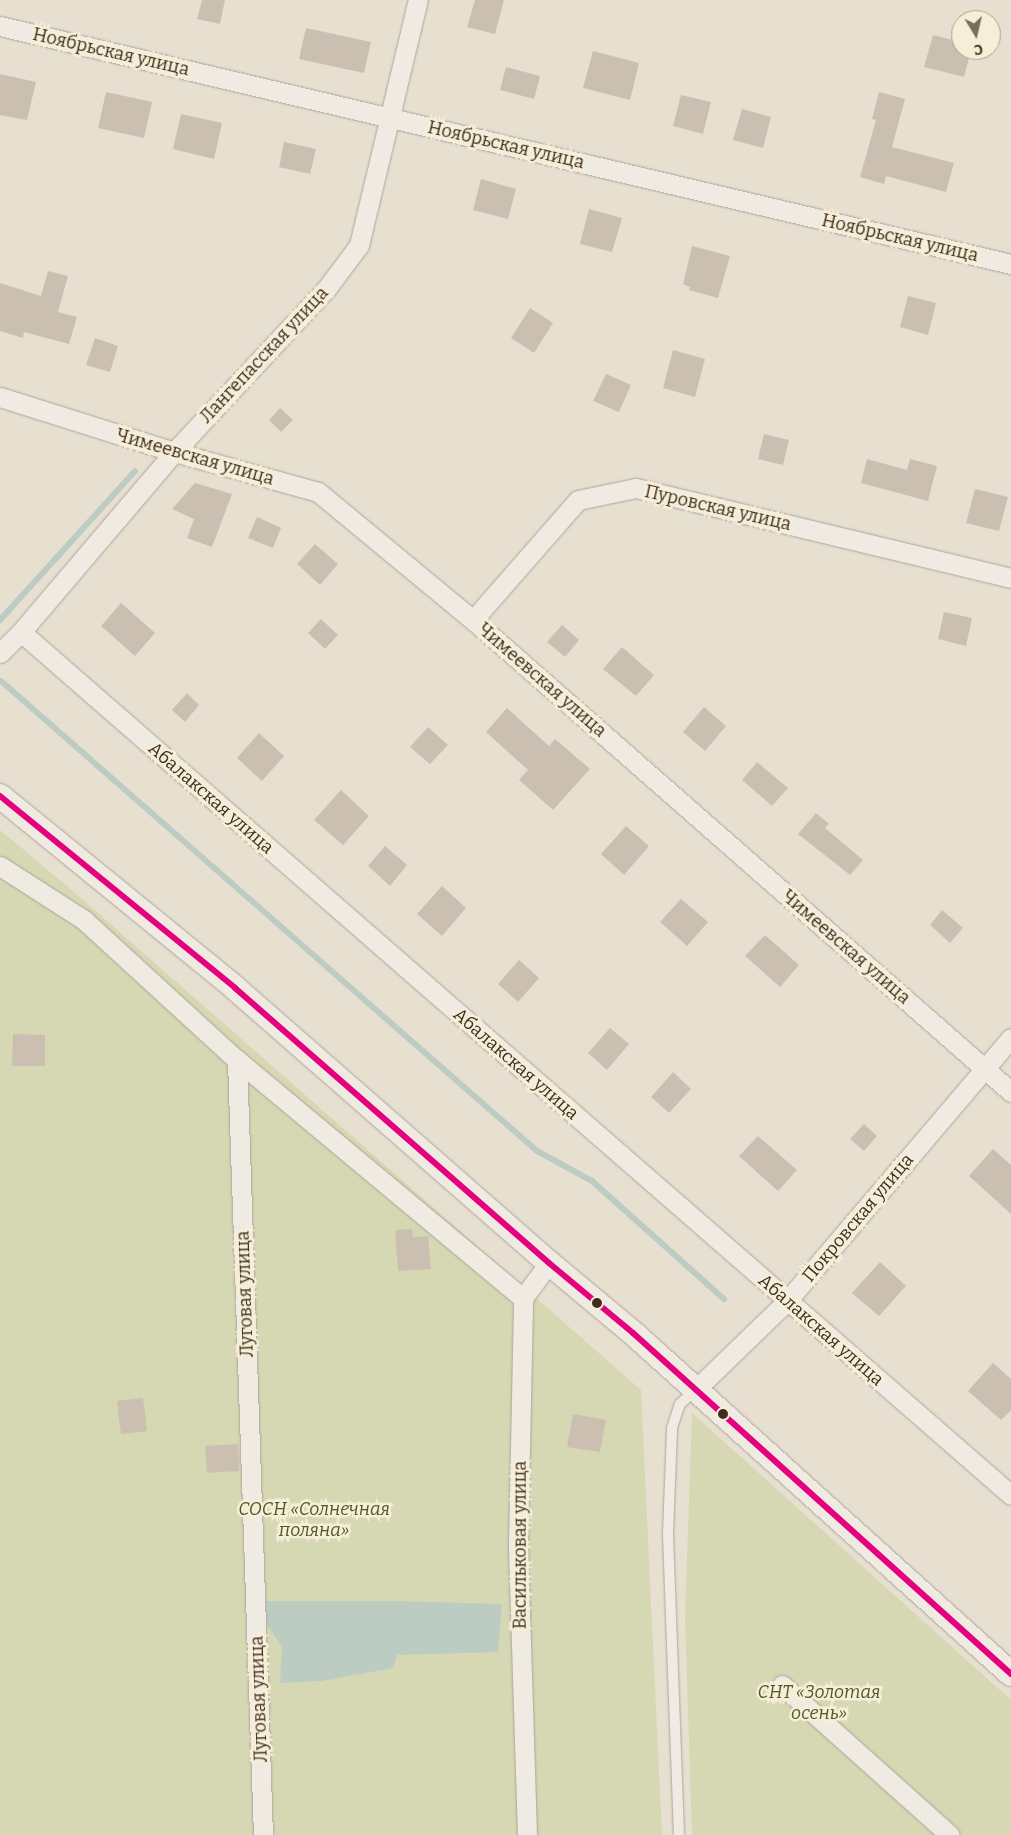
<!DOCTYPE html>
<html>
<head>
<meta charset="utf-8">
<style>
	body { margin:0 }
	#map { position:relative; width:1011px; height:1835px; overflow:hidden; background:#e7e0d1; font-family:Bitter,serif }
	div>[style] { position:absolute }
	.green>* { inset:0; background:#d6d7b3 }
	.water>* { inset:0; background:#bcccc2 }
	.stream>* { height:6px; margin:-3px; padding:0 3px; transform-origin:3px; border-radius:3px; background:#bcccc2 }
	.building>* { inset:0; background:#cbbfb2 }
	.roads { filter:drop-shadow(0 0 1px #ada599) drop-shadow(0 0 1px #ada599) }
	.service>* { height:10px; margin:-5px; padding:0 5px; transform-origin:5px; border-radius:5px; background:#efebe3 }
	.minor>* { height:19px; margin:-9.5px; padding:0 9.5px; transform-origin:9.5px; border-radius:9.5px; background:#efebe3 }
	.tertiary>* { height:24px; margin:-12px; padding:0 12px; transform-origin:12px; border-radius:12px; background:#efebe3 }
	.bus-1>* { height:6px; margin:-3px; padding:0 3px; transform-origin:3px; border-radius:3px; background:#e5007d }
	.dots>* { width:14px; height:14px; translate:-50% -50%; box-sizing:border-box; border:2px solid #f7eed8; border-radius:50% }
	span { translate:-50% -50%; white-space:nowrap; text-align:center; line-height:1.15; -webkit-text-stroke:5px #f7eed8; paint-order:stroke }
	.street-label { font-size:18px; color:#3d2e20 }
	.park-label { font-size:18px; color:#4d5a26; font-style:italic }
	.north { position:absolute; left:951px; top:10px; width:50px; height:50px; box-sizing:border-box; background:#f7eed8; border:1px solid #ada18e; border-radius:50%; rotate:171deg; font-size:14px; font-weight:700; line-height:20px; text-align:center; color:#3d2e20 }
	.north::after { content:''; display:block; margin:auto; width:18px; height:22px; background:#786c5e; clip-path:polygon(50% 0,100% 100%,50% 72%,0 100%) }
</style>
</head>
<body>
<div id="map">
	<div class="green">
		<div style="clip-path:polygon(0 830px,74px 892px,641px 1390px,662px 1835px,0 1835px)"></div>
		<div style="clip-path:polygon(692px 1413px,1011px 1700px,1011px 1835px,692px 1835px,685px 1618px)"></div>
	</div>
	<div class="water">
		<div style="clip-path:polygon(266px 1601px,393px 1601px,502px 1604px,498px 1652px,397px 1655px,393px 1668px,322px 1681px,280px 1683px,282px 1647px,266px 1623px)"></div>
	</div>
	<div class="stream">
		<div style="left:0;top:620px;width:201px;rotate:-47.8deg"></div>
		<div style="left:1px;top:681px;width:713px;rotate:41.25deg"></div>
		<div style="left:537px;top:1151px;width:63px;rotate:28.6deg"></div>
		<div style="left:592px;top:1181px;width:177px;rotate:41.8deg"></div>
	</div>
	<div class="building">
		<div style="clip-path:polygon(202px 0,225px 0,220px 24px,197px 19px)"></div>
		<div style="clip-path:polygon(475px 0,504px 0,495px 34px,467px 27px)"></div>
		<div style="clip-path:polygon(306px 28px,371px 42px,364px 73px,299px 59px)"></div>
		<div style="clip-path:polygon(933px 35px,961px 42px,961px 50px,971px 50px,964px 77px,924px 67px)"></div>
		<div style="clip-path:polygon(593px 51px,639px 63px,630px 100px,583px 88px)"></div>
		<div style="clip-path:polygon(506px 67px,540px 76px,534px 99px,500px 90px)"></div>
		<div style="clip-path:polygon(0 74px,36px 82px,27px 120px,0 115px)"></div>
		<div style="clip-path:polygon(106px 92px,152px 102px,144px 138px,98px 128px)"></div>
		<div style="clip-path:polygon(879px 92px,905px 99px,892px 147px,954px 163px,946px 192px,886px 176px,884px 184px,860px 177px,876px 120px,872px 119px)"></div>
		<div style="clip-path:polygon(681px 95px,711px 102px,703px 134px,673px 126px)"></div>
		<div style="clip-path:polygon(742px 109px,771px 117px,763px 148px,733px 140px)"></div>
		<div style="clip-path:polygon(181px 114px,222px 123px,214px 159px,173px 149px)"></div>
		<div style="clip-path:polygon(284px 142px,316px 149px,310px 174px,279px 167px)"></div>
		<div style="clip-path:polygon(481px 179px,516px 189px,508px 219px,473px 210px)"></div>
		<div style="clip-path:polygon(589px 209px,622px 218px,612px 252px,580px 244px)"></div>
		<div style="clip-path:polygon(692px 246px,730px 256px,718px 298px,689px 290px,690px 287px,683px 284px)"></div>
		<div style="clip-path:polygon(48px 271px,68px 276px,58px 312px,77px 317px,69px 344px,24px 332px,23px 338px,0 331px,0 283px,41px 296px)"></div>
		<div style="clip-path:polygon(908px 296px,936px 303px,928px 335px,900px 327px)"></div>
		<div style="clip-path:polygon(530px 308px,553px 323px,534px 353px,511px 338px)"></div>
		<div style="clip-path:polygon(95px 338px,118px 346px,110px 372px,86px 365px)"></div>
		<div style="clip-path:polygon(673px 350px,705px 359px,695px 397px,663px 388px)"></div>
		<div style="clip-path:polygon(606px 374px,631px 385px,619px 412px,593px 401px)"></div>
		<div style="clip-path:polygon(280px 408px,293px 420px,281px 432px,269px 420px)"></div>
		<div style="clip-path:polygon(764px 434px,789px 440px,783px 465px,758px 459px)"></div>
		<div style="clip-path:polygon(867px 459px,907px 470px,910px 459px,937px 466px,928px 501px,861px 483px)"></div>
		<div style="clip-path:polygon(195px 483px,232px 494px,212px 547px,187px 538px,194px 519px,172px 509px)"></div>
		<div style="clip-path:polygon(975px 489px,1008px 497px,999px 531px,966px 523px)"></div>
		<div style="clip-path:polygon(257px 517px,281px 528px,273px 548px,248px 538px)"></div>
		<div style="clip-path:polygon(315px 544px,338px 564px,320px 585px,297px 564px)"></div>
		<div style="clip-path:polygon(121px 603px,155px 633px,135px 656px,101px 626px)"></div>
		<div style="clip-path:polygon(944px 612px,972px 618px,966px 646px,938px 639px)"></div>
		<div style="clip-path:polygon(321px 619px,338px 635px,325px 649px,308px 633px)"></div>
		<div style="clip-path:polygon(562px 625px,579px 640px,565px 657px,547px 642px)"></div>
		<div style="clip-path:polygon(622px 647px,654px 675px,636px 696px,603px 669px)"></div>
		<div style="clip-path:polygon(187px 693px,199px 705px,185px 722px,172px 710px)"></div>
		<div style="clip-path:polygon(704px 707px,726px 726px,705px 751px,683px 732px)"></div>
		<div style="clip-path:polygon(507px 708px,549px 746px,555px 739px,590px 769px,553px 810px,519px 780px,528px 770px,486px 732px)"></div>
		<div style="clip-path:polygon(428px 727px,448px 745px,430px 764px,410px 747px)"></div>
		<div style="clip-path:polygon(259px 733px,284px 756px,262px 781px,237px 758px)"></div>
		<div style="clip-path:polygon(757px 762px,788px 788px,772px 806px,742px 780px)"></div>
		<div style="clip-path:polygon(341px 790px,369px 816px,343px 845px,314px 820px)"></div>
		<div style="clip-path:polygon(816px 813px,829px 824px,825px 828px,863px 860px,850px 875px,798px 834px)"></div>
		<div style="clip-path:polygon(626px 826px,649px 846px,624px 875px,601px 854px)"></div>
		<div style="clip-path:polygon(385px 846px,407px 865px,390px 886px,368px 866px)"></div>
		<div style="clip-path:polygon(442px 886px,466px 908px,442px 936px,417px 914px)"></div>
		<div style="clip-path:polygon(681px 899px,708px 922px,687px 946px,660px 922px)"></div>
		<div style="clip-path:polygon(942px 910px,963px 928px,950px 943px,930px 925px)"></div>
		<div style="clip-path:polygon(765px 935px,799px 965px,780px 987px,745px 956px)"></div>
		<div style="clip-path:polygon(519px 960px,539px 978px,518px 1002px,498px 984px)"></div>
		<div style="clip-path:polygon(610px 1028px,629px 1044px,607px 1070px,588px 1053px)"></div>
		<div style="clip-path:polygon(13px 1034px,45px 1035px,45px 1066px,12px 1066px)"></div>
		<div style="clip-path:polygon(673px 1072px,691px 1089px,669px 1113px,651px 1097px)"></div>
		<div style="clip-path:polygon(864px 1124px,877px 1136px,864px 1151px,850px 1139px)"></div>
		<div style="clip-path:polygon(758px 1136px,797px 1170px,778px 1191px,739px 1156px)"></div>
		<div style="clip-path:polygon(993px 1149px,1011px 1165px,1011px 1214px,969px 1176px)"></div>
		<div style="clip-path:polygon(412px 1229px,413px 1237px,428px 1236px,431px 1269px,398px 1271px,395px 1230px)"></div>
		<div style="clip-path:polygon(880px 1262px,906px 1286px,879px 1316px,852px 1293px)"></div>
		<div style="clip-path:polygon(993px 1363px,1011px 1379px,1011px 1410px,1001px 1420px,968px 1391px)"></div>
		<div style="clip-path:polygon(143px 1398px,147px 1431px,121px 1434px,117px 1401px)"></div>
		<div style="clip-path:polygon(573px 1414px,606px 1420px,600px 1452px,567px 1447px)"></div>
		<div style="clip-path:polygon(238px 1444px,239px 1471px,207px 1473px,205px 1446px)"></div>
	</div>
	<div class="roads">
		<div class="service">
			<div style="left:679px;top:1835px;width:301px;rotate:-92.1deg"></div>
			<div style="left:668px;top:1534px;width:106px;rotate:-87.8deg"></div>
			<div style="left:672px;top:1428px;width:25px;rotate:-72deg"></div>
			<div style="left:680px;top:1404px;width:22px;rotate:-43deg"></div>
		</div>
		<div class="minor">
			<div style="left:0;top:26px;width:1039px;rotate:13.25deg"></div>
			<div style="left:0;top:397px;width:182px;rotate:17.5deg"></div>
			<div style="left:174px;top:452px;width:149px;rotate:15.5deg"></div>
			<div style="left:318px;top:492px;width:201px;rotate:39.6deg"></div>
			<div style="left:473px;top:620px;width:716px;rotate:41.26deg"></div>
			<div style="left:473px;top:620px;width:159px;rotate:-48.8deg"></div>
			<div style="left:578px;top:500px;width:59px;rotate:-11.7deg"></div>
			<div style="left:636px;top:488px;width:386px;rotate:13.5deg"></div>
			<div style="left:21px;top:632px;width:1313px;rotate:41.08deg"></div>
			<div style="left:0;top:653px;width:30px;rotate:-45deg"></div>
			<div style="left:21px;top:632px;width:236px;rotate:-49.6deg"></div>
			<div style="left:174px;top:452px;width:224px;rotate:-47deg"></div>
			<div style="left:327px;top:288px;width:54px;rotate:-53.3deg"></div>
			<div style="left:359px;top:245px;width:252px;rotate:-76.5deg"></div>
			<div style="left:0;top:866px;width:100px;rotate:32.7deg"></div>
			<div style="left:84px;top:920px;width:207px;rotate:42.5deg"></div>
			<div style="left:237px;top:1060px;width:775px;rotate:88.08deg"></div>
			<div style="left:237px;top:1060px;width:372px;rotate:39.8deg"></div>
			<div style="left:696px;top:1389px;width:127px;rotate:-44deg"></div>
			<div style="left:787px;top:1301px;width:345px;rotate:-49.6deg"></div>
			<div style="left:782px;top:1685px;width:225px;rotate:41.8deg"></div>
			<div style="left:527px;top:1835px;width:292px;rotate:-91.8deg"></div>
			<div style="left:518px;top:1543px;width:245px;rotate:-88.8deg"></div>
			<div style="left:523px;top:1298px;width:44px;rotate:-53.4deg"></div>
		</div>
		<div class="tertiary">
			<div style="left:0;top:796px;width:303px;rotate:39.2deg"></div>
			<div style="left:235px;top:988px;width:417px;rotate:41.2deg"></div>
			<div style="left:549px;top:1263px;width:109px;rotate:39.8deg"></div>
			<div style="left:633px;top:1333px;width:509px;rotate:42.05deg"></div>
		</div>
	</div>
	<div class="bus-1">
		<div style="left:0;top:796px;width:303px;rotate:39.2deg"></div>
		<div style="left:235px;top:988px;width:417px;rotate:41.2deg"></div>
		<div style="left:549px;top:1263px;width:109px;rotate:39.8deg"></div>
		<div style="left:633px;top:1333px;width:509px;rotate:42.05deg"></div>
	</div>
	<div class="dots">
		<div style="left:597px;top:1303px;background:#3d2e20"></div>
		<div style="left:723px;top:1414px;background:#3d2e20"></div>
	</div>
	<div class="street-label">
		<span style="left:111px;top:52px;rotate:13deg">Ноябрьская улица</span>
		<span style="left:506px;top:145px;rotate:13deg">Ноябрьская улица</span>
		<span style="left:900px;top:238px;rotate:13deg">Ноябрьская улица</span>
		<span style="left:264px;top:355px;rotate:-47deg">Лангепасская улица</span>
		<span style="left:195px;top:457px;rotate:16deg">Чимеевская улица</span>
		<span style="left:718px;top:508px;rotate:13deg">Пуровская улица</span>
		<span style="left:542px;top:680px;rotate:41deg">Чимеевская улица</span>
		<span style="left:211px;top:798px;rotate:41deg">Абалакская улица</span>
		<span style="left:846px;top:947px;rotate:41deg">Чимеевская улица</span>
		<span style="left:516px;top:1064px;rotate:41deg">Абалакская улица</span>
		<span style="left:858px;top:1218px;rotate:-50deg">Покровская улица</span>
		<span style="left:245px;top:1294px;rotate:-92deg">Луговая улица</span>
		<span style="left:821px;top:1330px;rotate:41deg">Абалакская улица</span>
		<span style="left:520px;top:1545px;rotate:-90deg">Васильковая улица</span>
		<span style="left:259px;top:1699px;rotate:-92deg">Луговая улица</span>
	</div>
	<div class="park-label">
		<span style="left:314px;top:1520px">СОСН «Солнечная<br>поляна»</span>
		<span style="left:819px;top:1703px">СНТ «Золотая<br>осень»</span>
	</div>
	<div class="north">С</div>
</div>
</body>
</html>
